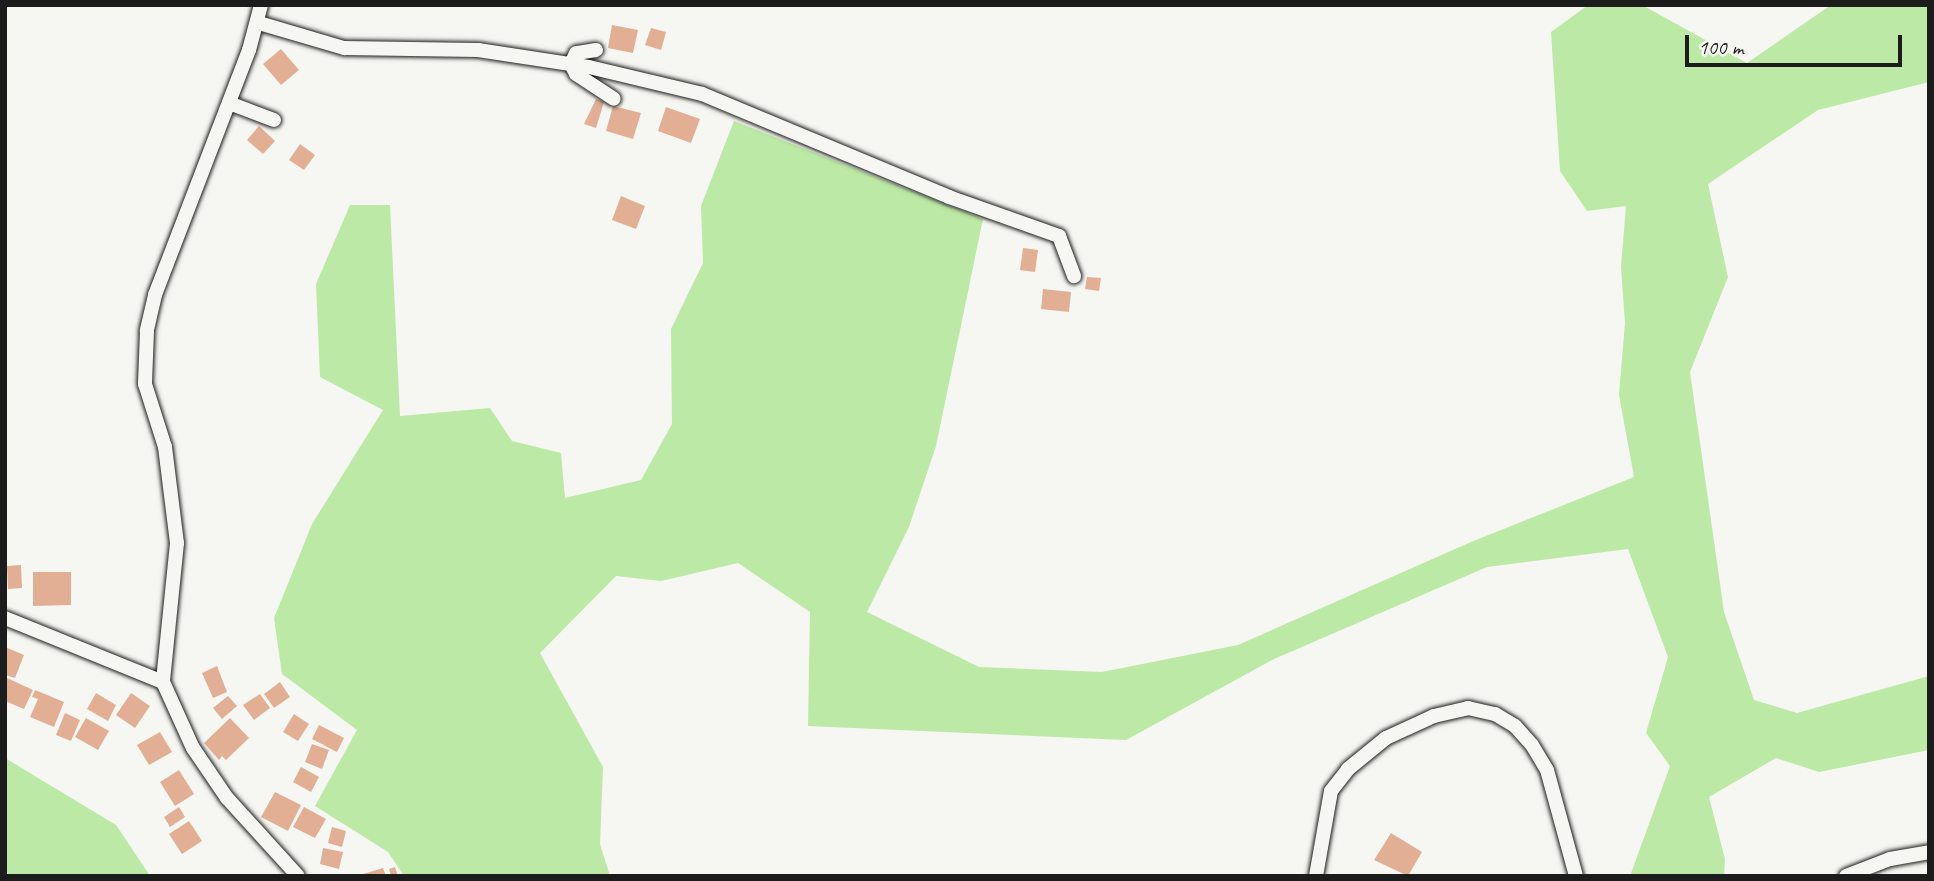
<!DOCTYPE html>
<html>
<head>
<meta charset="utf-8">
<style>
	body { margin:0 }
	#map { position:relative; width:1934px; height:881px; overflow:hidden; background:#f6f6f2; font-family:Caveat,sans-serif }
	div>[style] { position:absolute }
	.green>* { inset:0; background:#bde9a6 }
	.building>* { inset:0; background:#e2af95 }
	.roads { filter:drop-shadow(0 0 2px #1c1c1c) drop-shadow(0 0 2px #1c1c1c) }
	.minor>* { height:14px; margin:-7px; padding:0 7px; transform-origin:7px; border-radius:7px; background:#f6f6f2 }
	span { translate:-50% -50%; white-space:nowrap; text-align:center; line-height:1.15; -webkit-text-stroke:6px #f6f6f2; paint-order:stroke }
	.frame { position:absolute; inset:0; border:7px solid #1c1c1c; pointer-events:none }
	.scale { position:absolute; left:1685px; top:35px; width:217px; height:32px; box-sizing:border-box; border:4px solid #1c1c1c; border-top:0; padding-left:9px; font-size:21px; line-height:24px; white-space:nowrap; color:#1c1c1c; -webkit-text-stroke:5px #f6f6f2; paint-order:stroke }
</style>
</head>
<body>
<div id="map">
	<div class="green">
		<div style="clip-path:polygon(1588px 5px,1642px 5px,1747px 63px,1831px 5px,1929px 5px,1929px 82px,1818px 110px,1708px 184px,1728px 277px,1690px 372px,1724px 612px,1754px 700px,1797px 713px,1929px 676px,1929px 750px,1819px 772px,1776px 758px,1709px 797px,1725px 859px,1724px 876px,1630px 876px,1670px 766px,1646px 733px,1668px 657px,1628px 549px,1487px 567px,1274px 659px,1126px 740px,808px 726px,810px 612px,738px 563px,661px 581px,616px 576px,540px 653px,603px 767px,600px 844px,610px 876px,404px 876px,388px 852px,315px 806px,357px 730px,282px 674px,274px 618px,312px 524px,383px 410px,320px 377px,316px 284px,350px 205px,390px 205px,400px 416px,490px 408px,512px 441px,561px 453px,565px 498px,641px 480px,672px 424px,671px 329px,703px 263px,701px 206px,734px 121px,983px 219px,936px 446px,909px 527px,867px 612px,979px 667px,1102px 672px,1238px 645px,1471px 542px,1634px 477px,1619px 395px,1625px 323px,1621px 267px,1626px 206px,1587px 211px,1560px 171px,1551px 32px)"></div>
		<div style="clip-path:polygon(5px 758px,116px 825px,150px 876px,5px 876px)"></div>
	</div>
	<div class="building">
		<div style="clip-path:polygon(612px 25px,638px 30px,633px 53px,608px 48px)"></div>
		<div style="clip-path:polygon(651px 28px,666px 32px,661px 50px,645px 45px)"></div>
		<div style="clip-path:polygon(281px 49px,299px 70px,281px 85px,263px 64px)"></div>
		<div style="clip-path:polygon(596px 99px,604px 102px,596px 128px,584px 124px)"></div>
		<div style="clip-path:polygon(613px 106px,641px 113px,633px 139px,606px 131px)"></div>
		<div style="clip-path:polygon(666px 107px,700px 119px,691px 143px,658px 131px)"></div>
		<div style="clip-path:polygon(259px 126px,275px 141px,263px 154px,247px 140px)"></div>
		<div style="clip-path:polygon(300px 144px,315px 155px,304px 170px,289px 160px)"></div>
		<div style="clip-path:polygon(621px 196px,645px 206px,636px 229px,612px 220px)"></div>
		<div style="clip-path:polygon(1023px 248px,1038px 250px,1035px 272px,1020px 270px)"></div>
		<div style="clip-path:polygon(1087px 277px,1101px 278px,1099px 291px,1085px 289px)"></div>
		<div style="clip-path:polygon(1043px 289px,1071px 292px,1069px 312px,1041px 309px)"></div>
		<div style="clip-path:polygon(21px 565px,22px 588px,8px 589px,7px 566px)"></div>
		<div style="clip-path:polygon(33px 572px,71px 572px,71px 605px,33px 606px)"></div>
		<div style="clip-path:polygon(5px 647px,24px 655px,15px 678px,5px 675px)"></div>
		<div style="clip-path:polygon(217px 666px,227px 692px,213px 698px,202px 673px)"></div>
		<div style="clip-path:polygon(5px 677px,33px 690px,24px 709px,5px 701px)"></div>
		<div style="clip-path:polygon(280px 682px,290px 697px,274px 708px,264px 694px)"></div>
		<div style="clip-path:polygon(35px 690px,64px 702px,54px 727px,30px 717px,38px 699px,32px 697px)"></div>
		<div style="clip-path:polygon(96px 693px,116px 705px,108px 721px,87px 709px)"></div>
		<div style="clip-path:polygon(131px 693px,150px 706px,135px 728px,116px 715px)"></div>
		<div style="clip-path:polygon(260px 694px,270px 708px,254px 720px,243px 705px)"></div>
		<div style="clip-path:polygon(228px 696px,237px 706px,222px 719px,213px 708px)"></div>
		<div style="clip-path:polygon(65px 713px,80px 720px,71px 741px,56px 735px)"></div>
		<div style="clip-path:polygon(294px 714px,309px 724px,298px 741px,283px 732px)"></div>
		<div style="clip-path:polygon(86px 718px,109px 731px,98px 750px,75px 737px)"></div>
		<div style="clip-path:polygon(230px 718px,249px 738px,226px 760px,222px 756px,219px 760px,204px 743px)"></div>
		<div style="clip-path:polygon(319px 725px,344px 738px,337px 752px,312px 739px)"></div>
		<div style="clip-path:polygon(160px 732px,172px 752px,149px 765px,137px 745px)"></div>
		<div style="clip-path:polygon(312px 744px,329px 750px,322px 769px,305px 762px)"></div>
		<div style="clip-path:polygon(301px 767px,319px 777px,311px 792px,293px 782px)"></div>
		<div style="clip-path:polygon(179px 770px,194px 794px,175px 806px,160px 782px)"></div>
		<div style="clip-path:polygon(275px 792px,301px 805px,288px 831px,261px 817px)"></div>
		<div style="clip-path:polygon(179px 807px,185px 817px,170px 827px,164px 817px)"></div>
		<div style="clip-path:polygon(304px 807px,326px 819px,315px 838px,293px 827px)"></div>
		<div style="clip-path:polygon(189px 821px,202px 841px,182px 854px,169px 834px)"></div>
		<div style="clip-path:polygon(332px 827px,346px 831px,342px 847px,328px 843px)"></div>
		<div style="clip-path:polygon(1391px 833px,1422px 852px,1408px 876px,1374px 860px)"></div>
		<div style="clip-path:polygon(323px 848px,343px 852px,339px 869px,320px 864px)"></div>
		<div style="clip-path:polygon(395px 867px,398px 876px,391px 876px,389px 869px)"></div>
		<div style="clip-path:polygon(383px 868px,386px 876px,360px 876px,360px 875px)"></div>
	</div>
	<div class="roads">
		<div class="minor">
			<div style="left:261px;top:5px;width:47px;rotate:104.9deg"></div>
			<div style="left:249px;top:50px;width:262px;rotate:111deg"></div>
			<div style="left:155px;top:295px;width:37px;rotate:103deg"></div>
			<div style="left:147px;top:331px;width:53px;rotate:92.2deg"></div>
			<div style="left:145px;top:384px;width:66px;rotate:72.4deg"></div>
			<div style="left:165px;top:447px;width:97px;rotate:82.9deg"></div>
			<div style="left:177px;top:543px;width:140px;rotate:95.8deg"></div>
			<div style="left:163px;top:682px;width:72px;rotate:65.6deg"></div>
			<div style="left:193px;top:748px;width:60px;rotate:55.8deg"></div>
			<div style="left:227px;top:798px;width:105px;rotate:47.7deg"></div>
			<div style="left:259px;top:23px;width:89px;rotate:16.4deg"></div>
			<div style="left:344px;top:48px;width:134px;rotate:0.9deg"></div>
			<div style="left:478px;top:50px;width:112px;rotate:8.7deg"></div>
			<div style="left:589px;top:67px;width:116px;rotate:13.4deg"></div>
			<div style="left:702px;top:94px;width:268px;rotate:22.6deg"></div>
			<div style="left:949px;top:197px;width:117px;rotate:19.5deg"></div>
			<div style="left:1059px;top:236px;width:43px;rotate:69.4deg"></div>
			<div style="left:596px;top:50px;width:20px;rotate:171deg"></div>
			<div style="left:576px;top:53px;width:12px;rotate:114deg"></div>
			<div style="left:571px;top:64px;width:11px;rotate:63deg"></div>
			<div style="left:576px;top:74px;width:45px;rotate:33.3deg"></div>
			<div style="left:229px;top:103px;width:48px;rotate:20.7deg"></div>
			<div style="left:5px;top:618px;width:170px;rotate:22.1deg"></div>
			<div style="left:1316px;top:876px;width:86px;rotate:-80deg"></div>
			<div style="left:1331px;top:791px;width:28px;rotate:-52deg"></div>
			<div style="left:1348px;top:769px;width:49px;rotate:-39.2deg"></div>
			<div style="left:1386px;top:738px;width:53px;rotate:-24.6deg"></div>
			<div style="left:1434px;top:716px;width:35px;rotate:-13deg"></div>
			<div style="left:1468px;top:708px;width:28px;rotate:13deg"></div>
			<div style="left:1495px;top:714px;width:23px;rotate:31deg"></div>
			<div style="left:1515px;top:726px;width:25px;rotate:48deg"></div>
			<div style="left:1532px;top:745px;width:29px;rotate:59deg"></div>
			<div style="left:1547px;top:770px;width:110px;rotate:74.7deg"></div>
			<div style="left:1846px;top:876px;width:47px;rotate:-21.1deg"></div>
			<div style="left:1890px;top:859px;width:40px;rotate:-10deg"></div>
		</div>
	</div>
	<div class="frame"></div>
	<div class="scale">100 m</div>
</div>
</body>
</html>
